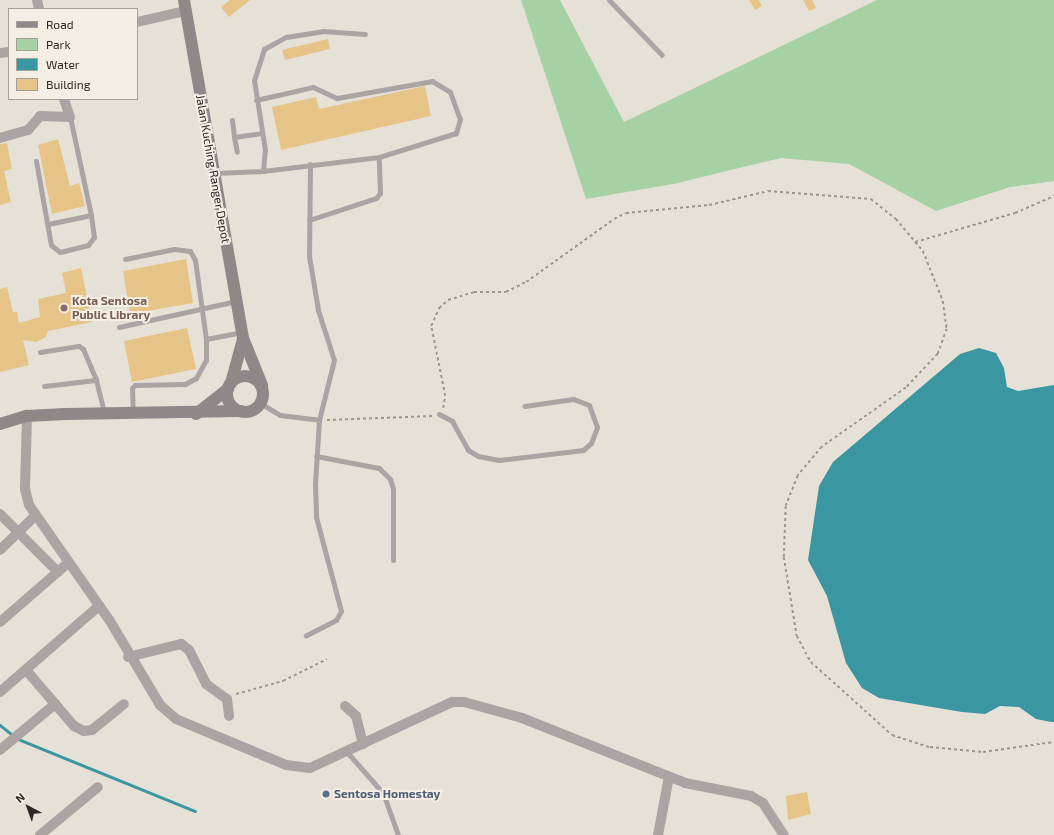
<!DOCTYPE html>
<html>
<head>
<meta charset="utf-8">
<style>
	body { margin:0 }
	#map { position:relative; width:1054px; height:835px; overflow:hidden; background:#e6e1d7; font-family:"Exo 2",sans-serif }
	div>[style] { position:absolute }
	.green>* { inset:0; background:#a5d1a5 }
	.water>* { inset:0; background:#3a97a1 }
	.stream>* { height:2.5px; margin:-1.25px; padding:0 1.25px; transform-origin:1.25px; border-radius:1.25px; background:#3a97a1 }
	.building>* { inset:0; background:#e6c386 }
	.path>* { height:1.5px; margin-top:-0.75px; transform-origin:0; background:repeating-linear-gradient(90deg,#9b978f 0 3px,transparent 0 6px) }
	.lane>* { height:5px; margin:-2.5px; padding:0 2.5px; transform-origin:2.5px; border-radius:2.5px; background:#aaa4a5 }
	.street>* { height:10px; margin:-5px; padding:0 5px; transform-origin:5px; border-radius:5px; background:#aaa4a5 }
	.secondary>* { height:12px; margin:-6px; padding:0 6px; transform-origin:6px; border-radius:6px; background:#8f8788 }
	.secondary>.ring { margin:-6px; padding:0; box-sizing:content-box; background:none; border:12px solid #8f8788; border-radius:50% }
	.dots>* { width:11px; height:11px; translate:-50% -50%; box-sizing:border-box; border:2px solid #f4eee4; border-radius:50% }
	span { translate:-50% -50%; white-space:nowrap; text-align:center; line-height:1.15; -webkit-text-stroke:4px #f4eee4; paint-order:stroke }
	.street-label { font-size:12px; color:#2b2825 }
	.education-label { font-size:12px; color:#785e54; font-weight:700 }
	.left { translate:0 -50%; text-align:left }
	.service-label { font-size:12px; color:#4e5e75; font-weight:700 }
	.legend { position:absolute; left:8px; top:8px; width:130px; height:92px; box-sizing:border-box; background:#f4eee4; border:1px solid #a49f98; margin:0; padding:5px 7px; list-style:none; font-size:12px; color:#2b2825 }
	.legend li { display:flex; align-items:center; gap:8px; height:20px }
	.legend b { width:20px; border:1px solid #a49f98 }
	.north { position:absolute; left:8px; top:787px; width:40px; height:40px; -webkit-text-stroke:3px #f4eee4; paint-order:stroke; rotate:319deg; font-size:11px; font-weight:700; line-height:16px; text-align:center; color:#2b2825 }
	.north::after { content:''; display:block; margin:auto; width:14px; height:18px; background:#2b2825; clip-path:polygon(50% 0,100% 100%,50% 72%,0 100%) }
</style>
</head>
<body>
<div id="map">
	<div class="green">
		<div style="clip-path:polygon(521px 0,560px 0,624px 122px,877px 0,1054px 0,1054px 181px,1010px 187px,936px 211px,849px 164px,781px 158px,673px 184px,586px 199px)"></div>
	</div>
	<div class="water">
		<div style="clip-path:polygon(979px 348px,996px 353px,1004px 368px,1007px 387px,1018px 391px,1054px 385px,1054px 722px,1051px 722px,1036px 719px,1019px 707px,1000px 706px,985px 714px,962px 712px,879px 698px,862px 688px,846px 663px,827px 596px,808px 560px,819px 486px,833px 462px,960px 354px)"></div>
	</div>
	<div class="stream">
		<div style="left:0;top:725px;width:18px;rotate:38deg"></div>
		<div style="left:18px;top:739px;width:191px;rotate:22.1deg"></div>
	</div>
	<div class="building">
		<div style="clip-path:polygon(230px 0,250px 0,229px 17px,221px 7px)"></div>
		<div style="clip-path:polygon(749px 0,759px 0,762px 6px,755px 10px)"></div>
		<div style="clip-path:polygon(803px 0,812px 0,816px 8px,809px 11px)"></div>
		<div style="clip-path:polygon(328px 39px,330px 49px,285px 60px,282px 50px)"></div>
		<div style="clip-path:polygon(425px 86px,431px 116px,281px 150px,272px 107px,316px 97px,319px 109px)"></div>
		<div style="clip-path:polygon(58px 139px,70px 186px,79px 183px,85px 206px,52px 214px,38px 145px)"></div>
		<div style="clip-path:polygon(7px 143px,12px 169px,4px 171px,11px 202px,0 205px,0 144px)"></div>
		<div style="clip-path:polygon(186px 259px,193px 303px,130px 314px,123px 271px)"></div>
		<div style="clip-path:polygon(81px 268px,92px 322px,48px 331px,46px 337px,36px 342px,23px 340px,29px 365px,0 372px,0 289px,7px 287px,13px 312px,17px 312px,19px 323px,40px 317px,38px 299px,66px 293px,62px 273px)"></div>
		<div style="clip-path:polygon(187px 328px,196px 369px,132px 382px,124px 341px)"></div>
		<div style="clip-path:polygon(807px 792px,811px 814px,788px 820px,786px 796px)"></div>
	</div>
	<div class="path">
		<div style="left:915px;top:242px;width:104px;rotate:-16.2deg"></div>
		<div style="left:1015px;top:213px;width:43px;rotate:-23.6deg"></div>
		<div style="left:443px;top:408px;width:12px;rotate:-81deg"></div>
		<div style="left:445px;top:396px;width:71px;rotate:-101.3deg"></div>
		<div style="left:431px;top:326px;width:20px;rotate:-66deg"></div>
		<div style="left:439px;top:308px;width:12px;rotate:-42deg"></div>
		<div style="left:448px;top:300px;width:27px;rotate:-17deg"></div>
		<div style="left:474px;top:292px;width:32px"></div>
		<div style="left:506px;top:292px;width:22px;rotate:-27deg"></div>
		<div style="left:526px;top:282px;width:108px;rotate:-35.6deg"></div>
		<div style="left:614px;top:219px;width:13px;rotate:-27deg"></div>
		<div style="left:626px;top:213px;width:83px;rotate:-5.5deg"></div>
		<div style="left:709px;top:205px;width:61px;rotate:-13.3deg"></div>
		<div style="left:768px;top:191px;width:103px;rotate:4.4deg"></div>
		<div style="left:871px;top:199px;width:32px;rotate:39deg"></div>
		<div style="left:896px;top:219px;width:42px;rotate:49.8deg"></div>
		<div style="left:923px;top:251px;width:54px;rotate:68.2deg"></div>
		<div style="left:943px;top:301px;width:28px;rotate:82deg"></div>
		<div style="left:947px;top:329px;width:27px;rotate:110deg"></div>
		<div style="left:938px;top:354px;width:47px;rotate:133.3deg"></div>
		<div style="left:906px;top:388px;width:103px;rotate:144.9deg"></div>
		<div style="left:822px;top:447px;width:38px;rotate:130deg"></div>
		<div style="left:798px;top:476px;width:32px;rotate:112deg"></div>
		<div style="left:786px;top:506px;width:51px;rotate:92.2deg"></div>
		<div style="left:784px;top:557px;width:80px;rotate:80.7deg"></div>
		<div style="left:797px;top:636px;width:30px;rotate:62deg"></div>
		<div style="left:811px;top:662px;width:109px;rotate:42deg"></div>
		<div style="left:892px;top:735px;width:40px;rotate:18deg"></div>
		<div style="left:930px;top:747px;width:53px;rotate:5.4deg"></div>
		<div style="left:983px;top:752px;width:72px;rotate:-8deg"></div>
		<div style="left:327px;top:420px;width:106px;rotate:-2.2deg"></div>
		<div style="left:236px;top:694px;width:49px;rotate:-15.5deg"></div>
		<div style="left:283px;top:681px;width:49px;rotate:-26.6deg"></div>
	</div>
	<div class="lane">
		<div style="left:609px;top:0;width:76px;rotate:46.1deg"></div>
		<div style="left:256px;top:100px;width:58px;rotate:-12.8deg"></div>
		<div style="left:313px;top:87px;width:26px;rotate:25deg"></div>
		<div style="left:337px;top:98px;width:97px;rotate:-10.1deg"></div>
		<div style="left:432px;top:81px;width:21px;rotate:31deg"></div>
		<div style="left:450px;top:92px;width:29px;rotate:70deg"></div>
		<div style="left:460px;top:119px;width:15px;rotate:106deg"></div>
		<div style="left:456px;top:133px;width:81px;rotate:162.7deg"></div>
		<div style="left:379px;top:157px;width:117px;rotate:173.1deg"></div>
		<div style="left:232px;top:120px;width:17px;rotate:83deg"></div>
		<div style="left:234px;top:137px;width:28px;rotate:-8deg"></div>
		<div style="left:234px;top:137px;width:15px;rotate:79deg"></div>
		<div style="left:36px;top:161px;width:85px;rotate:79.9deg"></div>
		<div style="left:51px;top:245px;width:11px;rotate:38deg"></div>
		<div style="left:60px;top:252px;width:29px;rotate:-14deg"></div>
		<div style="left:88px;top:245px;width:10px;rotate:-53deg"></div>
		<div style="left:94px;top:237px;width:22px;rotate:-98deg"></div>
		<div style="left:91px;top:215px;width:100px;rotate:-102.1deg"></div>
		<div style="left:310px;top:164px;width:92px;rotate:90.6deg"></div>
		<div style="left:309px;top:256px;width:55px;rotate:80.5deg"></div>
		<div style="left:318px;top:310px;width:52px;rotate:72.3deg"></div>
		<div style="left:334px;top:360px;width:62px;rotate:104deg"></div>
		<div style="left:215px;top:173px;width:48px;rotate:-2.4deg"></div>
		<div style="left:263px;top:171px;width:21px;rotate:-85deg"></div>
		<div style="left:265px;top:150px;width:71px;rotate:-98.9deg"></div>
		<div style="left:254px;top:80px;width:33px;rotate:-72deg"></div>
		<div style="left:264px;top:49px;width:25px;rotate:-29deg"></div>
		<div style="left:286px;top:37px;width:37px;rotate:-9deg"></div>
		<div style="left:323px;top:31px;width:42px;rotate:4.1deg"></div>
		<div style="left:309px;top:220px;width:71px;rotate:-18.2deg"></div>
		<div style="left:376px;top:198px;width:6px;rotate:-51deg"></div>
		<div style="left:380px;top:193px;width:36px;rotate:-92deg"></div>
		<div style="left:48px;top:224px;width:44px;rotate:-11.8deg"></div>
		<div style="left:125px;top:259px;width:50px;rotate:-11.5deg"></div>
		<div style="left:174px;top:249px;width:16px;rotate:7deg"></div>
		<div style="left:190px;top:251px;width:10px;rotate:61deg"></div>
		<div style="left:195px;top:260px;width:80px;rotate:82.1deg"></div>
		<div style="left:206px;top:339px;width:21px;rotate:90deg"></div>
		<div style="left:206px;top:360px;width:21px;rotate:119deg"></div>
		<div style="left:196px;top:378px;width:13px;rotate:151deg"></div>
		<div style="left:185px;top:384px;width:50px;rotate:178.9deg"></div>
		<div style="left:135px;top:385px;width:4px;rotate:135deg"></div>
		<div style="left:132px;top:388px;width:24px;rotate:88deg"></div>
		<div style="left:119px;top:327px;width:120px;rotate:-12.5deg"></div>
		<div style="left:206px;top:339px;width:38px;rotate:-11deg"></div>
		<div style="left:40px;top:352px;width:39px;rotate:-9deg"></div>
		<div style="left:79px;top:346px;width:5px;rotate:37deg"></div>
		<div style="left:83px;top:349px;width:34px;rotate:67deg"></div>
		<div style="left:44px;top:386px;width:52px;rotate:-6.6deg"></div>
		<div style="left:96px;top:380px;width:34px;rotate:76deg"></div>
		<div style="left:260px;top:403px;width:23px;rotate:31deg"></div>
		<div style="left:280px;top:415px;width:39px;rotate:7deg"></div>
		<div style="left:319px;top:420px;width:64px;rotate:93.6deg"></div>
		<div style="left:315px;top:484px;width:33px;rotate:88deg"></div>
		<div style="left:316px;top:517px;width:97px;rotate:75.1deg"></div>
		<div style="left:341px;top:611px;width:10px;rotate:119deg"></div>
		<div style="left:336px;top:620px;width:34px;rotate:153deg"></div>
		<div style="left:439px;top:414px;width:15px;rotate:28deg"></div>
		<div style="left:452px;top:421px;width:33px;rotate:61deg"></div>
		<div style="left:468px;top:450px;width:12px;rotate:31deg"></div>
		<div style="left:478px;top:456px;width:21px;rotate:11deg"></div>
		<div style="left:499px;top:460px;width:85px;rotate:-6.8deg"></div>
		<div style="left:583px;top:450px;width:11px;rotate:-41deg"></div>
		<div style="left:591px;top:443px;width:17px;rotate:-69deg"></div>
		<div style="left:597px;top:427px;width:23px;rotate:-110deg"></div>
		<div style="left:589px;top:405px;width:17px;rotate:-159deg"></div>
		<div style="left:573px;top:399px;width:49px;rotate:171.7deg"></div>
		<div style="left:316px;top:456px;width:64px;rotate:10.8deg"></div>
		<div style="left:379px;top:468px;width:16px;rotate:45deg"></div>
		<div style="left:390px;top:479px;width:10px;rotate:73deg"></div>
		<div style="left:393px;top:489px;width:71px;rotate:90deg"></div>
		<div style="left:346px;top:751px;width:56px;rotate:48.6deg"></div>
		<div style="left:383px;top:793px;width:45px;rotate:70.3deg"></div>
	</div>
	<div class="street">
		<div style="left:37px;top:0;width:9px;rotate:77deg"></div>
		<div style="left:137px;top:22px;width:49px;rotate:-12.9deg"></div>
		<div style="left:0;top:53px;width:9px;rotate:-6deg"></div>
		<div style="left:64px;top:99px;width:19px;rotate:72deg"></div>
		<div style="left:0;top:138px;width:29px;rotate:-16deg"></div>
		<div style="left:28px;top:130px;width:18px;rotate:-49deg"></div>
		<div style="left:40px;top:116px;width:30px;rotate:2deg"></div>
		<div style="left:27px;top:416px;width:73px;rotate:91.6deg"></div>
		<div style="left:25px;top:489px;width:16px;rotate:76deg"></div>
		<div style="left:29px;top:505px;width:141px;rotate:55.1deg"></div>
		<div style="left:110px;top:621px;width:98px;rotate:59.2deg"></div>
		<div style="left:160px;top:705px;width:21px;rotate:41deg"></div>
		<div style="left:176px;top:719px;width:119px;rotate:22.7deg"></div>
		<div style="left:286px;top:765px;width:24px;rotate:7deg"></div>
		<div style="left:310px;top:768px;width:157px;rotate:-24.9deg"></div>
		<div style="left:452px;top:702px;width:12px"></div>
		<div style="left:464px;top:702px;width:60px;rotate:15.4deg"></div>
		<div style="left:522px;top:718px;width:175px;rotate:21.7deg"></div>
		<div style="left:685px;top:783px;width:67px;rotate:11.1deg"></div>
		<div style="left:751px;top:796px;width:14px;rotate:30deg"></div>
		<div style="left:763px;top:803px;width:38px;rotate:57deg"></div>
		<div style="left:0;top:514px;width:82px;rotate:45deg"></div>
		<div style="left:0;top:550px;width:50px;rotate:-44.2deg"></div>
		<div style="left:0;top:622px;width:90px;rotate:-40.9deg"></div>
		<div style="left:128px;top:657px;width:55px;rotate:-13.8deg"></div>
		<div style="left:181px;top:644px;width:10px;rotate:37deg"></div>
		<div style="left:189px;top:650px;width:38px;rotate:63deg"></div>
		<div style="left:206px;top:684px;width:26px;rotate:36deg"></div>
		<div style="left:227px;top:699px;width:17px;rotate:83deg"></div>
		<div style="left:26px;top:670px;width:74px;rotate:49.4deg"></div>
		<div style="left:74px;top:726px;width:11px;rotate:27deg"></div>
		<div style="left:84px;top:731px;width:8px;rotate:-7deg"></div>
		<div style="left:92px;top:730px;width:41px;rotate:-39.1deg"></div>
		<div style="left:0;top:692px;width:131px;rotate:-41deg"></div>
		<div style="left:345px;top:706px;width:15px;rotate:42deg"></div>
		<div style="left:356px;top:716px;width:29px;rotate:76deg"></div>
		<div style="left:0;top:750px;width:72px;rotate:-39.9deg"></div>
		<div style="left:40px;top:835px;width:75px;rotate:-39.6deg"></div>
		<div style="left:658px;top:835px;width:59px;rotate:-79.3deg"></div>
	</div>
	<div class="secondary">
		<div style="left:184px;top:0;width:343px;rotate:80.1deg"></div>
		<div style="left:243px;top:338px;width:51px;rotate:68deg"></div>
		<div class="ring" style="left:227px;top:376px;width:24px;height:24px"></div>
		<div style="left:231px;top:383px;width:46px;rotate:-74.7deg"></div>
		<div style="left:196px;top:414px;width:41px;rotate:-38deg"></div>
		<div style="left:0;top:424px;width:28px;rotate:-17deg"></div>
		<div style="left:27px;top:416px;width:38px;rotate:-3deg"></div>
		<div style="left:65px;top:414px;width:176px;rotate:-1deg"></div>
	</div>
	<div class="dots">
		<div style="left:64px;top:308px;background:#8d6e63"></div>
		<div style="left:326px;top:794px;background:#5c6f8a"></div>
	</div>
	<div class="street-label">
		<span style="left:213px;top:169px;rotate:80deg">Jalan Kuching Ranger Depot</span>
	</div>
	<div class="education-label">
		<span class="left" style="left:72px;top:308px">Kota Sentosa<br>Public Library</span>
	</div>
	<div class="service-label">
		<span class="left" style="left:334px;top:794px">Sentosa Homestay</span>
	</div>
	<ul class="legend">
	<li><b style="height:5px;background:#8f8788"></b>Road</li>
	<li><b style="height:11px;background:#a5d1a5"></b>Park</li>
	<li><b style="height:11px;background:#3a97a1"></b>Water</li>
	<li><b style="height:11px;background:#e6c386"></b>Building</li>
	</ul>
	<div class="north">N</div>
</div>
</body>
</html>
